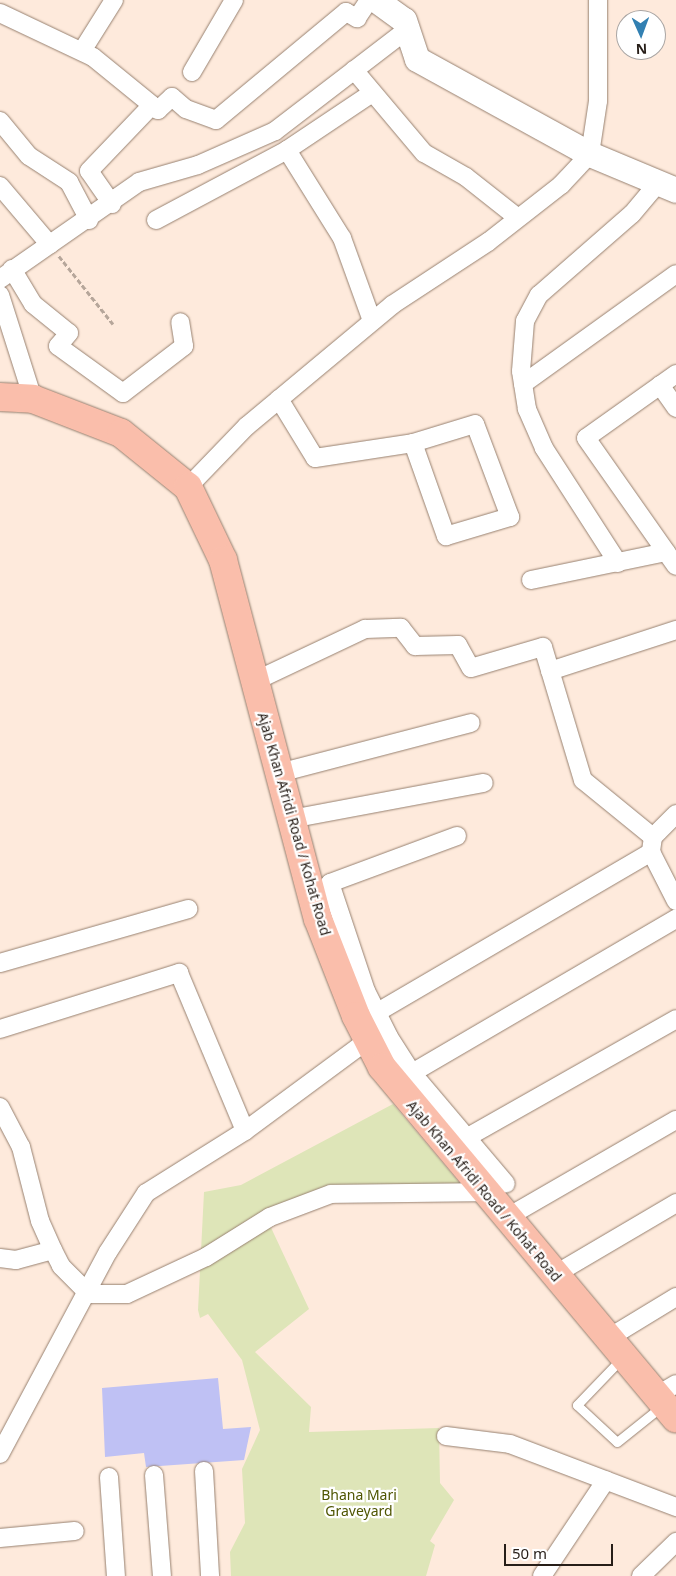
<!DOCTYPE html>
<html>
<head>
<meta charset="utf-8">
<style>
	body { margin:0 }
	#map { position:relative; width:676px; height:1576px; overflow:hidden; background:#feeadc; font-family:"Noto Sans",sans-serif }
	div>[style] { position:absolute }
	.green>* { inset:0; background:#dee5b8 }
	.building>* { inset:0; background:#bfc1f4 }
	.path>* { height:2.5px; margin-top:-1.25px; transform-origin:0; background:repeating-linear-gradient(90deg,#b6a69a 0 5px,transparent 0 7.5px) }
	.roads { filter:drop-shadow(0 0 1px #978170) drop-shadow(0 0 1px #978170) }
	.lane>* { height:9px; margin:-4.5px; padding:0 4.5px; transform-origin:4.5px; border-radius:4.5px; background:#fff }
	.street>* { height:18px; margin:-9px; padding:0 9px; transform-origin:9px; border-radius:9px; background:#fff }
	.secondary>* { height:25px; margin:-12.5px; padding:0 12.5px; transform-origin:12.5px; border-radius:12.5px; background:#fff }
	.primary>* { height:28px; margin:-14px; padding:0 14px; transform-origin:14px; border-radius:14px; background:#fabeab }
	span { translate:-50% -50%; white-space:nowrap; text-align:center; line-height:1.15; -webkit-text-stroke:4.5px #fff; paint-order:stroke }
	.street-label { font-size:14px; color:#271e18 }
	.park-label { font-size:14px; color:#4f5502 }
	.north { position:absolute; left:616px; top:10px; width:50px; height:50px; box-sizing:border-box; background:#fff; border:1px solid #a9a5a3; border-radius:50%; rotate:178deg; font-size:14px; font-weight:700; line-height:20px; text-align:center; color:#271e18 }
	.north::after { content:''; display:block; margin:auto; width:18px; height:22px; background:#3280b2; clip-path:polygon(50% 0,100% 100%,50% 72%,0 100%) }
	.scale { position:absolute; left:504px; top:1544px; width:109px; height:22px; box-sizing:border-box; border:2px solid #271e18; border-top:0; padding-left:6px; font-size:15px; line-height:18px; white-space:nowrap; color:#271e18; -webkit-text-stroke:4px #fff; paint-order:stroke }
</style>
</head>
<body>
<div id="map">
	<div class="green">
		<div style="clip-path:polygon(393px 1104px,474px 1200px,331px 1194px,267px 1219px,309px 1309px,255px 1352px,311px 1407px,309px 1432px,439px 1428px,440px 1483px,454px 1500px,430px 1541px,435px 1545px,426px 1576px,231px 1576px,230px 1552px,245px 1523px,242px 1469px,260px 1430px,242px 1360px,208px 1314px,200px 1318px,198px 1310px,204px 1192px,241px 1185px)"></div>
	</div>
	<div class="building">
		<div style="clip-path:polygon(218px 1378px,223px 1429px,251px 1427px,244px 1460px,146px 1467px,144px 1453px,105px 1457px,102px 1388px)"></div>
	</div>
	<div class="path">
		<div style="left:59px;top:256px;width:87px;rotate:51.5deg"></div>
	</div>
	<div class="roads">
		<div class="lane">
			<div style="left:622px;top:1358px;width:65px;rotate:133.8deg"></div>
			<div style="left:577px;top:1405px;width:54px;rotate:42.8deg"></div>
			<div style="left:617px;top:1442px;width:58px;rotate:-38.7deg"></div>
		</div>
		<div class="street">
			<div style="left:0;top:13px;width:103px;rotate:25.3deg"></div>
			<div style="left:93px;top:57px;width:84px;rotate:39.2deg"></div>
			<div style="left:158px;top:110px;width:19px;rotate:-43deg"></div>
			<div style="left:172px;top:97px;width:18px;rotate:41deg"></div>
			<div style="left:186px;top:109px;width:32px;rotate:20deg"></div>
			<div style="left:216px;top:120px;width:169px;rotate:-39.7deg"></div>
			<div style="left:346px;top:12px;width:13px;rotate:29deg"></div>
			<div style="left:357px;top:18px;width:22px;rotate:-56deg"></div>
			<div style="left:82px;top:51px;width:60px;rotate:-57.9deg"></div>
			<div style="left:354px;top:70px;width:109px;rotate:49.9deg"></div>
			<div style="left:424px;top:153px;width:48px;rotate:29.7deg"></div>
			<div style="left:466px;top:177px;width:66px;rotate:38.3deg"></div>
			<div style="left:192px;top:72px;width:83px;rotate:-59.7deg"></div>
			<div style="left:0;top:121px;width:45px;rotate:50.4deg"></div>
			<div style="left:29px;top:156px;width:48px;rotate:33deg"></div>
			<div style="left:69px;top:182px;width:43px;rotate:62.2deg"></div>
			<div style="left:287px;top:150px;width:102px;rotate:-33.8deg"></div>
			<div style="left:0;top:186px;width:77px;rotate:49.7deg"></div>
			<div style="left:112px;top:204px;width:40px;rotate:-124.9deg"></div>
			<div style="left:89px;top:171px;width:91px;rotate:-46.3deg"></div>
			<div style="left:156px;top:220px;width:149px;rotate:-28.1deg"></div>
			<div style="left:287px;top:150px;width:104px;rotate:58deg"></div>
			<div style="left:342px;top:238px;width:88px;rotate:70.1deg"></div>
			<div style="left:12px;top:269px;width:41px;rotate:59deg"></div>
			<div style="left:33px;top:304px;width:46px;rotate:38.9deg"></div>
			<div style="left:69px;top:333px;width:17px;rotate:130deg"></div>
			<div style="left:58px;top:346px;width:80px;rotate:35.9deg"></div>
			<div style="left:123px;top:393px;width:77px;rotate:-37.6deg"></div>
			<div style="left:184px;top:346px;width:24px;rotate:-99deg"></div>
			<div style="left:0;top:279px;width:169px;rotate:-34.9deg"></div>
			<div style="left:139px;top:182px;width:61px;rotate:-16.1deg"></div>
			<div style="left:198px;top:165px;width:84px;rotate:-23.8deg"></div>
			<div style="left:275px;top:131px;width:169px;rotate:-37.5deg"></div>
			<div style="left:0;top:295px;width:109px;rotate:72.4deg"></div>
			<div style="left:676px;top:374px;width:110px;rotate:144.6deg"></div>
			<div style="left:586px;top:438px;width:156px;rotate:54.9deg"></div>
			<div style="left:523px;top:384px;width:188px;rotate:-35.7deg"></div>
			<div style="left:660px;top:385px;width:28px;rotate:55deg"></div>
			<div style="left:279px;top:399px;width:69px;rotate:58.6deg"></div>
			<div style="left:315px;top:458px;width:99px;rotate:-8.7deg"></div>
			<div style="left:413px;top:443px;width:99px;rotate:70.5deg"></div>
			<div style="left:446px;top:536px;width:67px;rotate:-16.5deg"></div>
			<div style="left:510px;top:517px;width:99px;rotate:-110.6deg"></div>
			<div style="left:475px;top:424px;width:65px;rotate:163deg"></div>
			<div style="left:188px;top:487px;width:85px;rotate:-46deg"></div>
			<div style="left:247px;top:426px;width:189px;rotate:-39.8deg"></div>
			<div style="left:392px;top:305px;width:115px;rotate:-33.3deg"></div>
			<div style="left:488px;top:242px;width:93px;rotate:-38deg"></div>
			<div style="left:561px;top:185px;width:42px;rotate:-46.9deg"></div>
			<div style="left:590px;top:154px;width:54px;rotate:-81.4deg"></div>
			<div style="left:598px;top:101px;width:101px;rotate:-90deg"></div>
			<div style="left:618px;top:563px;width:137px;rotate:-122.8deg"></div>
			<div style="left:544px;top:448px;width:43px;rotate:-113.6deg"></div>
			<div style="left:527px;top:409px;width:38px;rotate:-99deg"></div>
			<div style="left:521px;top:371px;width:50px;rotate:-85.4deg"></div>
			<div style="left:525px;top:321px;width:30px;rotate:-62deg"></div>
			<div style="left:539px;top:295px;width:123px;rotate:-41.1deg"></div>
			<div style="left:632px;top:214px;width:40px;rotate:-50deg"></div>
			<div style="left:531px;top:580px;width:138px;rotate:-11.7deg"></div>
			<div style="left:550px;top:671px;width:133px;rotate:-18deg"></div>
			<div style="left:255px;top:681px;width:122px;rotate:-25.3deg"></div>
			<div style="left:365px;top:629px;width:36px;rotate:-2deg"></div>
			<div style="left:401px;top:628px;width:23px;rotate:52deg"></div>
			<div style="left:415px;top:646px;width:43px;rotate:-1.3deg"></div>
			<div style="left:458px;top:645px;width:26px;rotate:61deg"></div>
			<div style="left:471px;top:668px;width:75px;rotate:-16.3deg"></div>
			<div style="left:543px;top:647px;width:139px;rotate:73.3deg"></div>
			<div style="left:583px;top:780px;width:90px;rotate:39.2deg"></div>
			<div style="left:279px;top:773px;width:198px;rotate:-14.6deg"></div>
			<div style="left:676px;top:814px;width:33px;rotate:135deg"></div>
			<div style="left:653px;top:837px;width:15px;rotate:98deg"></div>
			<div style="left:651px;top:852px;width:55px;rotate:63deg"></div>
			<div style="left:291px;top:819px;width:196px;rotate:-10.6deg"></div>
			<div style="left:457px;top:836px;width:135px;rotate:159.7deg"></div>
			<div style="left:330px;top:883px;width:114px;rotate:71.6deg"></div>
			<div style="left:366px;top:991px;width:51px;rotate:63.4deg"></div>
			<div style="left:389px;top:1037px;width:43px;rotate:57.4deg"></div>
			<div style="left:412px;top:1073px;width:145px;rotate:49.7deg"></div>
			<div style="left:0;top:963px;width:196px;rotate:-16deg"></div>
			<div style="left:376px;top:1013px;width:319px;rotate:-30.3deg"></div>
			<div style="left:0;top:1029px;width:188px;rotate:-17.4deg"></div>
			<div style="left:179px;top:973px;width:171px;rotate:67.3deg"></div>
			<div style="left:412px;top:1073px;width:306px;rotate:-30.3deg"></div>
			<div style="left:0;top:1107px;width:45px;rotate:62.3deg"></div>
			<div style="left:21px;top:1147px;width:76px;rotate:75.6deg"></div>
			<div style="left:40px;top:1221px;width:32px;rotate:66deg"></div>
			<div style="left:53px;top:1250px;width:18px;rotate:63deg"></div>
			<div style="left:61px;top:1266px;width:40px;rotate:45deg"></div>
			<div style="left:89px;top:1294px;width:38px"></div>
			<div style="left:127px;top:1294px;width:87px;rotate:-25.1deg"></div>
			<div style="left:206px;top:1257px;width:75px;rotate:-32deg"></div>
			<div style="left:270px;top:1217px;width:65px;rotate:-20.7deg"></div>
			<div style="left:331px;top:1194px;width:156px;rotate:-0.7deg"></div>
			<div style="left:466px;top:1138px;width:241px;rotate:-29.5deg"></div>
			<div style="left:506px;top:1218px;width:196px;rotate:-30deg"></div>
			<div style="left:0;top:1258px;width:16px;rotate:7deg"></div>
			<div style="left:16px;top:1260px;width:38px;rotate:-15deg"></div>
			<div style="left:554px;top:1275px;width:142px;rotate:-30.5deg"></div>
			<div style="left:607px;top:1339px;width:81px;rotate:-31.3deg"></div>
			<div style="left:656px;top:1396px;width:23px;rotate:-31deg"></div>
			<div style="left:446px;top:1436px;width:64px;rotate:7.1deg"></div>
			<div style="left:510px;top:1444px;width:178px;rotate:20.8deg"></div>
			<div style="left:0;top:1454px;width:229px;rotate:-61.9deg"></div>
			<div style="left:108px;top:1252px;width:70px;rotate:-57.2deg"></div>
			<div style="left:146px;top:1193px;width:117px;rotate:-32.1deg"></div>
			<div style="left:245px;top:1131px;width:153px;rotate:-36.5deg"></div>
			<div style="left:204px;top:1471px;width:105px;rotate:86.7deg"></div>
			<div style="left:154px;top:1475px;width:101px;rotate:85.5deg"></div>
			<div style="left:109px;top:1477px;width:99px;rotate:86deg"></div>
			<div style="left:0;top:1538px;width:75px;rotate:-5.3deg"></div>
			<div style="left:542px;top:1576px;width:115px;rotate:-56.3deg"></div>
			<div style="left:641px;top:1576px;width:49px;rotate:-44.2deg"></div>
		</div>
		<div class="secondary">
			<div style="left:376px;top:0;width:34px;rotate:36deg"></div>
			<div style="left:404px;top:20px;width:41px;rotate:71.6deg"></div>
			<div style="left:417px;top:59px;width:197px;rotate:28.8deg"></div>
			<div style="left:590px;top:154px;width:93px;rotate:22.7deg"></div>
		</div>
		<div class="primary">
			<div style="left:0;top:397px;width:33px;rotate:3deg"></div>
			<div style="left:33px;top:399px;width:94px;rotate:21.1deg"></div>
			<div style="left:121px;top:433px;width:86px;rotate:38.9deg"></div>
			<div style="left:188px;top:487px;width:81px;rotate:64.4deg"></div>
			<div style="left:223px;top:560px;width:371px;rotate:75.2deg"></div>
			<div style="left:318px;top:919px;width:104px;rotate:68.6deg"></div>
			<div style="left:356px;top:1016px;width:57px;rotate:63deg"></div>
			<div style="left:382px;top:1067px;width:458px;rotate:50.1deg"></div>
		</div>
	</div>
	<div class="street-label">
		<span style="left:294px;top:824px;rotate:74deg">Ajab Khan Afridi Road / Kohat Road</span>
		<span style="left:484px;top:1191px;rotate:50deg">Ajab Khan Afridi Road / Kohat Road</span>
	</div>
	<div class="park-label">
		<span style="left:359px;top:1503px">Bhana Mari<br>Graveyard</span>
	</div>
	<div class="north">N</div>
	<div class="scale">50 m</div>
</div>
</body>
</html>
